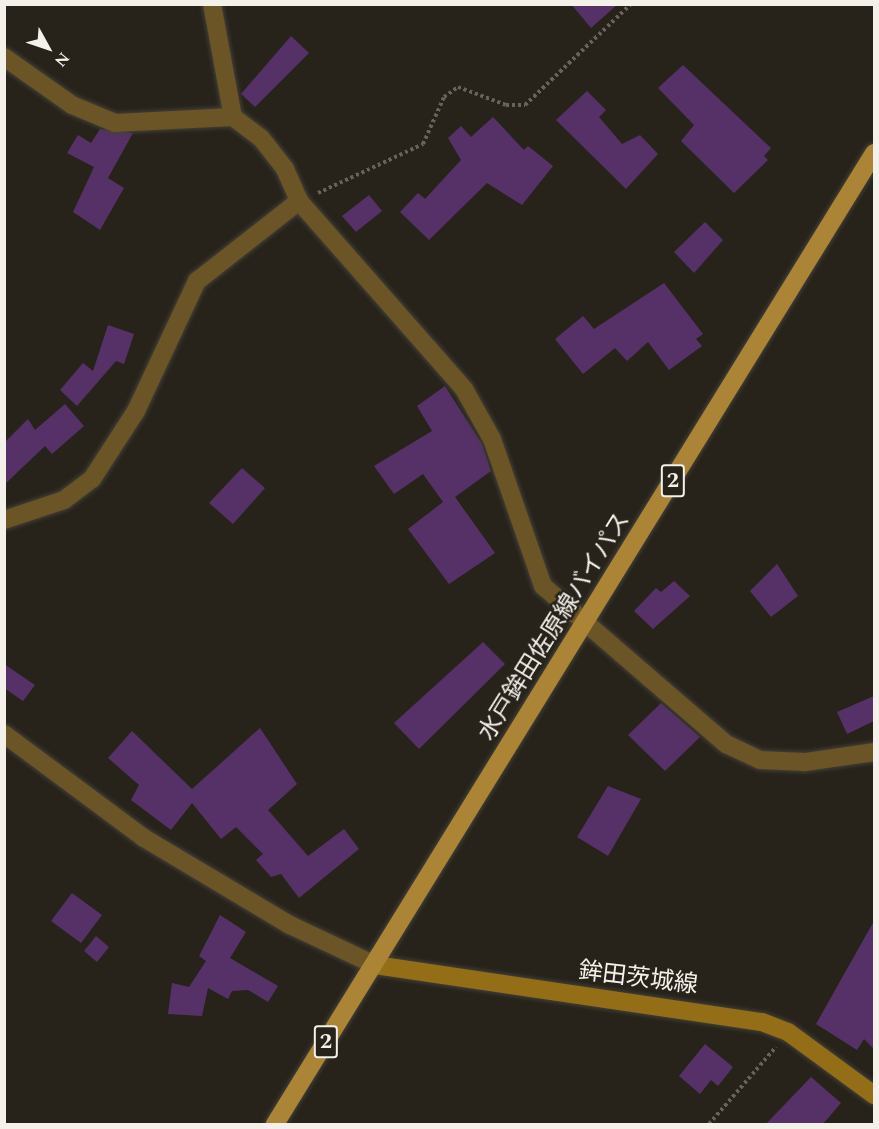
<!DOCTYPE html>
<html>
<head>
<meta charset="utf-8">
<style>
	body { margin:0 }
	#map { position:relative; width:879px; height:1129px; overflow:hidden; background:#27231b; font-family:Spectral,"Noto Sans JP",serif }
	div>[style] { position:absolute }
	.building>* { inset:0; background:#563167 }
	.path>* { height:4px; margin-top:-2px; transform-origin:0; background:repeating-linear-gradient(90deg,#67635c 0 3px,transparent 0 6px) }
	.roads { filter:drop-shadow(0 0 2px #444038) drop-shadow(0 0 2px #444038) }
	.minor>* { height:18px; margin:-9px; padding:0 9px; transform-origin:9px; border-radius:9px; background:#6b5425 }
	.tertiary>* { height:18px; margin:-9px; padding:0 9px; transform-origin:9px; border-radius:9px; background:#6b5425 }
	.secondary>* { height:18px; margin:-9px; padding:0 9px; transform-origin:9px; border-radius:9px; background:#936e17 }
	.primary>* { height:18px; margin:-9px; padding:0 9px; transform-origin:9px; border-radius:9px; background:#ab8535 }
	span { translate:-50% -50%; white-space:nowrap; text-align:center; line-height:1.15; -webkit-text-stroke:5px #27231b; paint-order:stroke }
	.shield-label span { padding:2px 4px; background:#27231b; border:2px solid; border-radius:4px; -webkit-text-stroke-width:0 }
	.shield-label { font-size:22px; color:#f4f1eb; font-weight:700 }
	.street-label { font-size:24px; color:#f4f1eb }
	.frame { position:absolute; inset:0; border:6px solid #f4f1eb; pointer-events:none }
	.north { position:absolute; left:18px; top:18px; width:60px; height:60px; -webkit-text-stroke:4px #27231b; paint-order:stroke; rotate:130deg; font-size:16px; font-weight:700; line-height:24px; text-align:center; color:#f4f1eb }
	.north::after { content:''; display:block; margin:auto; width:21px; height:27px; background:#f4f1eb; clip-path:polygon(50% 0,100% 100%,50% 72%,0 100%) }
</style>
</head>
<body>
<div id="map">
	<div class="building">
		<div style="clip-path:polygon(571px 4px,618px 4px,591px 28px)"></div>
		<div style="clip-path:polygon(291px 36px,309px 53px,255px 107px,241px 94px)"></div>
		<div style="clip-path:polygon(683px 65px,771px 148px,764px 156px,768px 160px,734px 193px,681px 141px,694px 125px,658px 88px)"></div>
		<div style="clip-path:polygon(587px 91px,606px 110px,599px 117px,622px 144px,640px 135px,658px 154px,626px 189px,556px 120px)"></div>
		<div style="clip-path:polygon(493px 117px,524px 150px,528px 146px,553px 166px,522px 205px,487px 183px,429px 240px,400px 212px,418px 193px,425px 199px,461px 160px,448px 138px,461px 126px,471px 137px)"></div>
		<div style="clip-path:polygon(100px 129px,133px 133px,108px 178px,124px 188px,100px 230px,73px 212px,94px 167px,67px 153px,78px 135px,91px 143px)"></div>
		<div style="clip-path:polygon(369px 195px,382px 211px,356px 232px,342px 216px)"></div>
		<div style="clip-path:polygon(705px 222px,723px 240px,694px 273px,674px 252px)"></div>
		<div style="clip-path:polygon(664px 283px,703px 334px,696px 339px,702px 346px,669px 370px,648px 342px,627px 361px,615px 348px,583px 374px,555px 339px,583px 316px,594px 329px)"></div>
		<div style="clip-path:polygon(108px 325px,134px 334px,124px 364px,116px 361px,77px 406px,60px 390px,83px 363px,93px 371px)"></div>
		<div style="clip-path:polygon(445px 386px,482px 444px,491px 471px,455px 497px,495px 553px,449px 584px,408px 529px,443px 502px,423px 474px,394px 494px,374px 466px,432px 431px,417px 406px)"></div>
		<div style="clip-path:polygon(65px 404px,84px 426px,52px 454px,45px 446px,4px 485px,4px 443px,28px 419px,35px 430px)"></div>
		<div style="clip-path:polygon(242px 468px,265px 488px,233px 524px,209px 503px)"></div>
		<div style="clip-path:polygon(777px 564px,798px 596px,771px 617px,750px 591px)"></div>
		<div style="clip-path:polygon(674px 581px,690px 596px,653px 629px,634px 611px,656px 588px,661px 592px)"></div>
		<div style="clip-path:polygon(483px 642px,505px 664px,419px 749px,394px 723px)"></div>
		<div style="clip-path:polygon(4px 664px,35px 685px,23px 701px,4px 688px)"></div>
		<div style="clip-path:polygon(874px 696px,874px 721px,847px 734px,837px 712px)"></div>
		<div style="clip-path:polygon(661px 703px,700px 737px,665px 771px,628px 735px)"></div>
		<div style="clip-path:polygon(260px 728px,297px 784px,268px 810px,308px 856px,344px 829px,359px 849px,299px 898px,281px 874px,271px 877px,256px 860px,263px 854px,236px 827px,221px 839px,192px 803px,171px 830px,131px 800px,139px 785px,108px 758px,132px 731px,192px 789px)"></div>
		<div style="clip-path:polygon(608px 786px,641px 799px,608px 856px,577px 837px)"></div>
		<div style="clip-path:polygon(72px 893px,102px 915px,81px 943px,51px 921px)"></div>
		<div style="clip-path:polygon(220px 915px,246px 932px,230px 958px,278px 986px,268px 1002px,248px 990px,232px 991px,228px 999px,208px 988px,202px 1016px,168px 1014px,172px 983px,189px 987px,206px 961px,199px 956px)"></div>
		<div style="clip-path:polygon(874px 921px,874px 1049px,864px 1039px,857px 1050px,816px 1024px)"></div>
		<div style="clip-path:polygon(96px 936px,109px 947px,97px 962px,84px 951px)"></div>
		<div style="clip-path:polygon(705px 1044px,733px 1067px,718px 1086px,711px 1080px,700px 1094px,679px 1076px)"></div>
		<div style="clip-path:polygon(811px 1077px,841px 1103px,822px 1125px,765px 1125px)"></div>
	</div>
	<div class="path">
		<div style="left:318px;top:193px;width:116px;rotate:-25deg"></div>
		<div style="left:423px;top:144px;width:51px;rotate:-65.9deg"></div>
		<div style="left:444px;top:97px;width:17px;rotate:-36deg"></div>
		<div style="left:458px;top:87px;width:51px;rotate:20.6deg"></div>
		<div style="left:506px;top:105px;width:19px"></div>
		<div style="left:525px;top:105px;width:146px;rotate:-43.6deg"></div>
		<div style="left:709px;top:1124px;width:102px;rotate:-49deg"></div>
	</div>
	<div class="roads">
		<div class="minor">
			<div style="left:212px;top:4px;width:115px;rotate:79.5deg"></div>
			<div style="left:4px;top:57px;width:83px;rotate:35.2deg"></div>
			<div style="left:72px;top:105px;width:47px;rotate:22.7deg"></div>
			<div style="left:115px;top:123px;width:118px;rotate:-2.9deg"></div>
			<div style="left:233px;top:117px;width:35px;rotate:37deg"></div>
			<div style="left:261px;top:138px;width:39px;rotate:52deg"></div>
			<div style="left:285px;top:169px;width:35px;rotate:66deg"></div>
			<div style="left:299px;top:201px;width:250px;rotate:48.7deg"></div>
			<div style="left:464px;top:389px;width:57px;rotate:60.8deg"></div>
			<div style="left:492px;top:439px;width:156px;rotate:70.9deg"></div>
			<div style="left:543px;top:586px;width:242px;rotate:40.8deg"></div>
			<div style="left:726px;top:744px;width:38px;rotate:25deg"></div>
			<div style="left:760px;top:760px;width:45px;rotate:2.5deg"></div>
			<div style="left:805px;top:762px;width:70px;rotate:-8.2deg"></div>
			<div style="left:4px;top:520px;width:63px;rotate:-18.4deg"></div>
			<div style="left:64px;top:500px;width:35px;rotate:-37deg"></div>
			<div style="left:92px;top:479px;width:81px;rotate:-57.1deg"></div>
			<div style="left:136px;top:411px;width:144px;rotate:-64.9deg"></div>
			<div style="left:197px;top:281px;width:130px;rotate:-38.1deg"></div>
		</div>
		<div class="tertiary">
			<div style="left:4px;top:734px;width:174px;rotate:36.6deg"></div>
			<div style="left:144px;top:838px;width:170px;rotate:30.8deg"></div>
			<div style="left:290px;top:925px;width:94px;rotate:25.2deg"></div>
		</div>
		<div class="secondary">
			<div style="left:375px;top:965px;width:391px;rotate:8.4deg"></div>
			<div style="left:762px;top:1022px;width:28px;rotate:21deg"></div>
			<div style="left:788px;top:1032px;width:107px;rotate:36.2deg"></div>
		</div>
		<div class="primary">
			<div style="left:275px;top:1124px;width:1141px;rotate:-58.33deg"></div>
		</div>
	</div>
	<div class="shield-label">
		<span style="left:673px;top:481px">2</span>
		<span style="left:326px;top:1042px">2</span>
	</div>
	<div class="street-label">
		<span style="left:555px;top:627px;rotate:-58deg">水戸鉾田佐原線バイパス</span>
		<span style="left:638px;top:979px;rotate:7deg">鉾田茨城線</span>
	</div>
	<div class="frame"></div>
	<div class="north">N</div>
</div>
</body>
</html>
